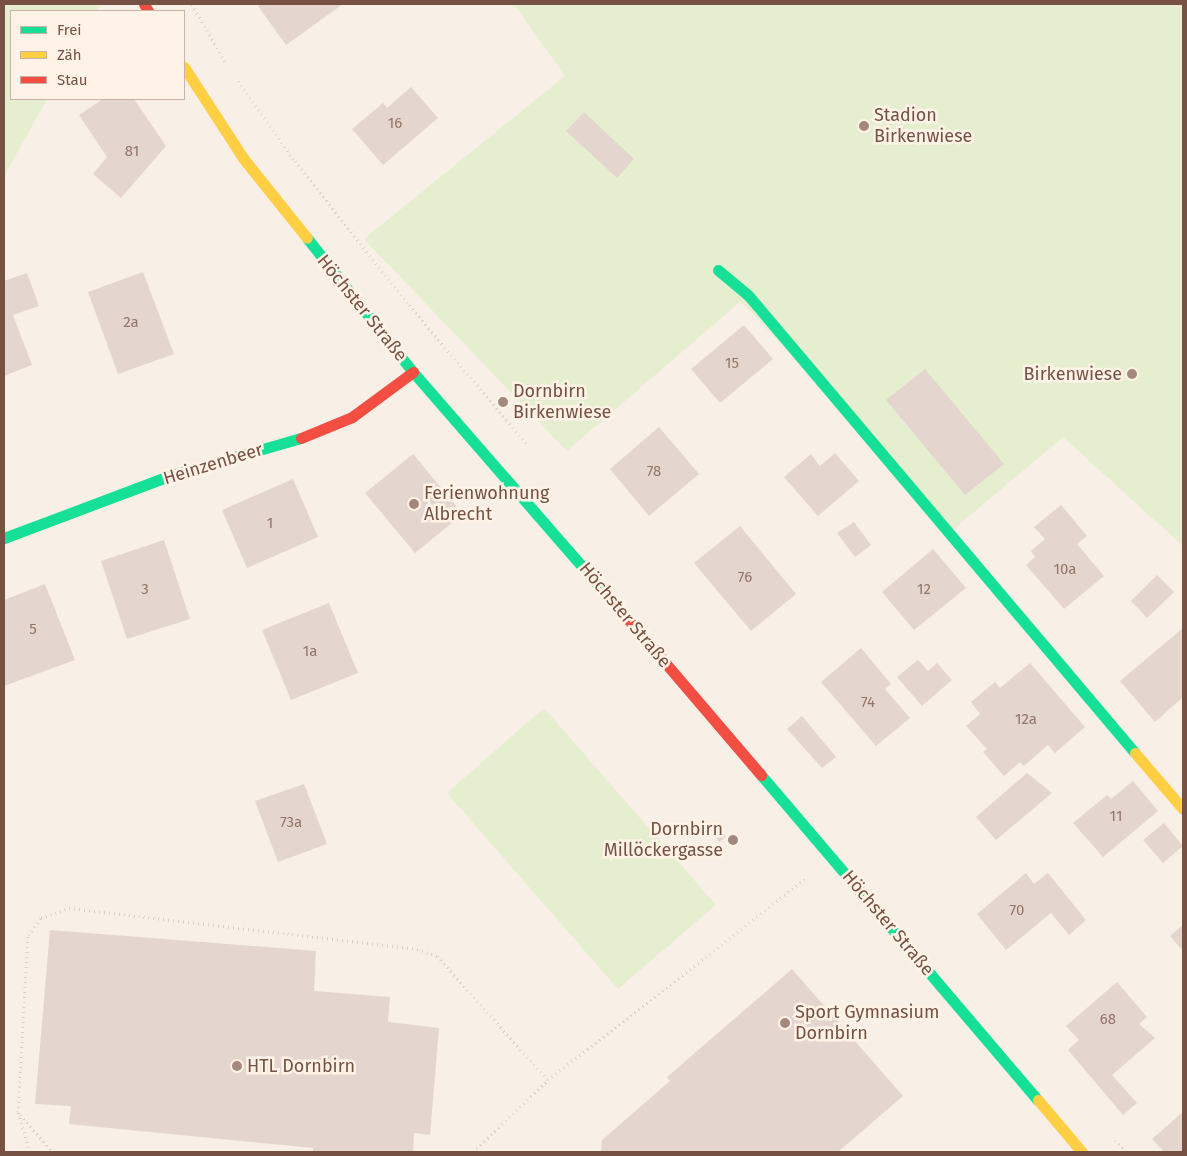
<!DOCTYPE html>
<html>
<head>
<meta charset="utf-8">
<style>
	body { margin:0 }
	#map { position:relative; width:1187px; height:1156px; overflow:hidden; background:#f8efe6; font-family:"Fira Sans",sans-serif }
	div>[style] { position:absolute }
	.green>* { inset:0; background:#e5eecf }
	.building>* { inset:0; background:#e4d6ce }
	.path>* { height:3px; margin-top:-1.5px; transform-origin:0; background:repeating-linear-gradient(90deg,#dacfca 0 1px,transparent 0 5px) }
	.fast>* { height:11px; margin:-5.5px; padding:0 5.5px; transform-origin:5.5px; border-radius:5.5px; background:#16e098 }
	.slow>* { height:11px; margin:-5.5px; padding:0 5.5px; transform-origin:5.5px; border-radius:5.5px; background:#ffcf43 }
	.jam>* { height:11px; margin:-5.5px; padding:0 5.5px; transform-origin:5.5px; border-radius:5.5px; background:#f24e42 }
	.dots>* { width:14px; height:14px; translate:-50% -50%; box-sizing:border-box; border:2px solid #fff3e7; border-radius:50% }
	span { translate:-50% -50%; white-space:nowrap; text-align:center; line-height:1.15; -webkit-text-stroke:5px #fff3e7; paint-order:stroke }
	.number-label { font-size:15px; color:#947469 }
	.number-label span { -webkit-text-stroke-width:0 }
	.poi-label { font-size:18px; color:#775144 }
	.left { translate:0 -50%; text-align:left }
	.right { translate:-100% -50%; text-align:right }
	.street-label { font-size:18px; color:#775144 }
	.frame { position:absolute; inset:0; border:5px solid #775144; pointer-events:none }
	.legend { position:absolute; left:10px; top:10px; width:175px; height:90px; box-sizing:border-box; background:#fff3e7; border:1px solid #c9b2a6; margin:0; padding:6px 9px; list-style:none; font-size:15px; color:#775144 }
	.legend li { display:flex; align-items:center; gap:10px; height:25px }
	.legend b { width:25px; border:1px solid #c9b2a6 }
</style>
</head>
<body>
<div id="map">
	<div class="green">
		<div style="clip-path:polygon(4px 4px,101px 4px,97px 11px,11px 11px,11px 99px,47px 99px,4px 176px)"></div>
		<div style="clip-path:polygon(514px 4px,1183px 4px,1183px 546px,1063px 437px,954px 529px,741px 301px,567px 451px,364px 239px,565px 76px)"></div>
		<div style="clip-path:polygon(544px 708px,716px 905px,618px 989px,447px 793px)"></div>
	</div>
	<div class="building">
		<div style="clip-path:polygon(261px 4px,343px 4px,286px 45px,258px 6px)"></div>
		<div style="clip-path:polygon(411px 87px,438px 118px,383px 165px,352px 129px,383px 103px,387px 108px)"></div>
		<div style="clip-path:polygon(103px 99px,134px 99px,166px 146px,121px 198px,93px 174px,107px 157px,79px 115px)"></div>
		<div style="clip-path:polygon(584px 112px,634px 159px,617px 178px,566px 131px)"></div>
		<div style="clip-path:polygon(143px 272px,174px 354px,118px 374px,88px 292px)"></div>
		<div style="clip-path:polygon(27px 273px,39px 306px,13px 315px,32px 365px,4px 376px,4px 281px)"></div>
		<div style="clip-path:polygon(744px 325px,773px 359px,720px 403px,691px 369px)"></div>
		<div style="clip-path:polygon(925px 369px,1004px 464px,965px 495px,886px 400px)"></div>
		<div style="clip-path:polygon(659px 427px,699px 474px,649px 516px,610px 469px)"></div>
		<div style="clip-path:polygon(835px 453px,859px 481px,818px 516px,784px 477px,811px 454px,820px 466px)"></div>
		<div style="clip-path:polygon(413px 454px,463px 514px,415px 553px,365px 493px)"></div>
		<div style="clip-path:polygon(293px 479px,318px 537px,247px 568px,222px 510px)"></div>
		<div style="clip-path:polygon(1061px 505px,1087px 536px,1077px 544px,1104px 576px,1064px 609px,1026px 565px,1035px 557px,1031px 551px,1045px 539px,1034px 527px)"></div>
		<div style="clip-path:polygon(854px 522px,871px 545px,855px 557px,837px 533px)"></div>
		<div style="clip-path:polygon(740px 526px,796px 594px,751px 631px,694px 563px)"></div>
		<div style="clip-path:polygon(164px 540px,190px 619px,127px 639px,101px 561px)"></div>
		<div style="clip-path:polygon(933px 549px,966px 588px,914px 630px,882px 592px)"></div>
		<div style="clip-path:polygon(1157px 575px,1174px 592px,1147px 618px,1131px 601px)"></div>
		<div style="clip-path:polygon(45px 584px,75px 660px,4px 686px,4px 600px)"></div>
		<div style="clip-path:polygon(329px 603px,358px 673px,291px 700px,262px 630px)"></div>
		<div style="clip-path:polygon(1183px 628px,1183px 697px,1155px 722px,1120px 681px)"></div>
		<div style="clip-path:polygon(861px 648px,891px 684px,885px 689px,910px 718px,876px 746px,821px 682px)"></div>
		<div style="clip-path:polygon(918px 660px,928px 671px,937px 663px,952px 680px,922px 706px,897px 677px)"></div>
		<div style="clip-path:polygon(1030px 663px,1085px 727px,1055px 753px,1048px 745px,1024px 766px,1020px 762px,1004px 776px,983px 752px,987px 749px,966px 726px,980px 714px,971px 702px,995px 682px,1000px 688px)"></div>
		<div style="clip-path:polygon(802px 716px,836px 757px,822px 768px,787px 729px)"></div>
		<div style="clip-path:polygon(1027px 773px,1052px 793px,996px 840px,976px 817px)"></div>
		<div style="clip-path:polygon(1133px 781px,1158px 811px,1103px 857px,1073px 823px,1107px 795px,1111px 799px)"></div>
		<div style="clip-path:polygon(304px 784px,327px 844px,278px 862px,255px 801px)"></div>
		<div style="clip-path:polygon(715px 822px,726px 837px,719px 842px,708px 827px)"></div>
		<div style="clip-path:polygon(1164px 823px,1183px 846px,1163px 863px,1143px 840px)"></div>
		<div style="clip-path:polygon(1026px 873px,1034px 884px,1048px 873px,1086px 920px,1069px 935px,1051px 913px,1006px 950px,977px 914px)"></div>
		<div style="clip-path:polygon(1183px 925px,1183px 951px,1170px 936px)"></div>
		<div style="clip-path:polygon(50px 930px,316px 951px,314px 991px,390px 997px,388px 1022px,439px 1028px,430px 1135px,414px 1133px,413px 1152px,313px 1152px,313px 1148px,69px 1124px,71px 1106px,35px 1104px)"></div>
		<div style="clip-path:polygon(792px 969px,903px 1096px,838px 1152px,601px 1152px,602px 1140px,670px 1081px,667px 1077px)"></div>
		<div style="clip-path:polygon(1117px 982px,1147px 1017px,1139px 1024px,1155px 1038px,1112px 1075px,1137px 1103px,1123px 1115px,1068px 1050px,1079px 1040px,1066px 1026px)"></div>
		<div style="clip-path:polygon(1183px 1112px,1183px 1152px,1164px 1152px,1152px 1139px)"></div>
	</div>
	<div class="path">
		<div style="left:192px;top:4px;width:70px;rotate:60.2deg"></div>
		<div style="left:238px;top:81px;width:98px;rotate:54.5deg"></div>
		<div style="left:295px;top:161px;width:184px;rotate:51.6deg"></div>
		<div style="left:409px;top:305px;width:182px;rotate:49.7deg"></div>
		<div style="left:20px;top:1115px;width:50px;rotate:48.3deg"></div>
		<div style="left:1115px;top:1140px;width:16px;rotate:47deg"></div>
		<div style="left:30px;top:1152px;width:42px;rotate:-106.7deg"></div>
		<div style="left:18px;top:1112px;width:177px;rotate:-86.8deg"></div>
		<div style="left:28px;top:935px;width:21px;rotate:-53deg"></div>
		<div style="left:41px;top:918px;width:30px;rotate:-20deg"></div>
		<div style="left:69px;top:908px;width:350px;rotate:6.7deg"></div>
		<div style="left:417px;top:949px;width:21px;rotate:19deg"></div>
		<div style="left:437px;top:956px;width:166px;rotate:48.2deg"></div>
		<div style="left:473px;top:1152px;width:104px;rotate:-43.8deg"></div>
		<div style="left:548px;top:1080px;width:326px;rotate:-38deg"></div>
	</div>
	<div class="fast">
		<div style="left:307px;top:238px;width:171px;rotate:51.7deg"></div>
		<div style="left:413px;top:372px;width:308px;rotate:49deg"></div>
		<div style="left:718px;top:270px;width:39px;rotate:40deg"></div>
		<div style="left:748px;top:295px;width:600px;rotate:49.8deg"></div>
		<div style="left:4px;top:538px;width:179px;rotate:-20.6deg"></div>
		<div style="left:172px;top:475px;width:134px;rotate:-16deg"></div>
		<div style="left:761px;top:775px;width:427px;rotate:49.6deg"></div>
	</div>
	<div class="slow">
		<div style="left:184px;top:67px;width:108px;rotate:57deg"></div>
		<div style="left:243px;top:158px;width:102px;rotate:51.3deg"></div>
		<div style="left:1135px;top:753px;width:74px;rotate:49.4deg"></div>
		<div style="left:1038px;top:1100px;width:68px;rotate:49.8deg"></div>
	</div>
	<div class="jam">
		<div style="left:144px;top:4px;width:8px;rotate:60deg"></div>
		<div style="left:301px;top:438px;width:55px;rotate:-22.4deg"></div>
		<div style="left:352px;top:417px;width:76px;rotate:-36.4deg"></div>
		<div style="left:615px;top:604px;width:225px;rotate:49.5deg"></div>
	</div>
	<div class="dots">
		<div style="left:864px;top:126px;background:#a4887d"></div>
		<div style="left:1132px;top:374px;background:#a4887d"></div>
		<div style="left:503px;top:402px;background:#a4887d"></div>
		<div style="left:414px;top:504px;background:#a4887d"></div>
		<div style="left:733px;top:840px;background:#a4887d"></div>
		<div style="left:785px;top:1023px;background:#a4887d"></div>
		<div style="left:237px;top:1066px;background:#a4887d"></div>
	</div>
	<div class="number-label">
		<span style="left:395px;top:124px">16</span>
		<span style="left:132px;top:152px">81</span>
		<span style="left:131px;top:323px">2a</span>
		<span style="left:732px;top:364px">15</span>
		<span style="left:654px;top:472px">78</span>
		<span style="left:270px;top:524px">1</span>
		<span style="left:1065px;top:570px">10a</span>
		<span style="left:745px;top:578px">76</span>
		<span style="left:145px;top:590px">3</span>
		<span style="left:924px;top:590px">12</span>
		<span style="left:33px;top:630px">5</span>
		<span style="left:310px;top:652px">1a</span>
		<span style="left:868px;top:703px">74</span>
		<span style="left:1026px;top:720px">12a</span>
		<span style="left:1116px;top:817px">11</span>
		<span style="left:291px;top:823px">73a</span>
		<span style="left:1017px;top:911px">70</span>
		<span style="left:1108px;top:1020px">68</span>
	</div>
	<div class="poi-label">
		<span class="left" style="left:874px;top:126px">Stadion<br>Birkenwiese</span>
		<span class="right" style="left:1122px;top:374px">Birkenwiese</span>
		<span class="left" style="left:513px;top:402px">Dornbirn<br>Birkenwiese</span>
		<span class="left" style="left:424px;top:504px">Ferienwohnung<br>Albrecht</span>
		<span class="right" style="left:723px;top:840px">Dornbirn<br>Millöckergasse</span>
		<span class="left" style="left:795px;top:1023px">Sport Gymnasium<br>Dornbirn</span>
		<span class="left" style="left:247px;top:1066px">HTL Dornbirn</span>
	</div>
	<div class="street-label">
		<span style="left:362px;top:308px;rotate:51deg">Höchster Straße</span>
		<span style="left:213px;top:464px;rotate:-17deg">Heinzenbeer</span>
		<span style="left:625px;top:615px;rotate:50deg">Höchster Straße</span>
		<span style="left:888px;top:923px;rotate:50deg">Höchster Straße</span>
	</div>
	<div class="frame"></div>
	<ul class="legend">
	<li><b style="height:6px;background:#16e098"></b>Frei</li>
	<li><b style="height:6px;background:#ffcf43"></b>Zäh</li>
	<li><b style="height:6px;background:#f24e42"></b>Stau</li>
	</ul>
</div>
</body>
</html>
